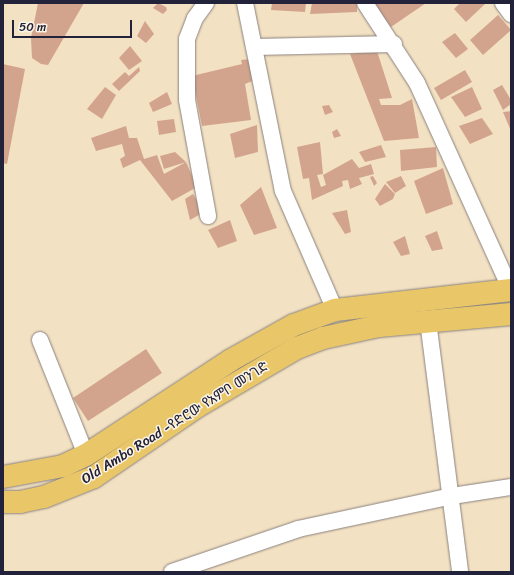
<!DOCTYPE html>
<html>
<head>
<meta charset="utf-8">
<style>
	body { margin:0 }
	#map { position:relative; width:514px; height:575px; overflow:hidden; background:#f3e1c3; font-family:Sriracha,"Noto Sans Ethiopic",sans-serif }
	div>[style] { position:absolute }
	.building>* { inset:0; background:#d3a48d }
	.roads { filter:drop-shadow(0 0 1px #8a827f) drop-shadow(0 0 1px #8a827f) }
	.minor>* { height:16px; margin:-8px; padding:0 8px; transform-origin:8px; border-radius:8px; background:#fff }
	.primary>* { height:22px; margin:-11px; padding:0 11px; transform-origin:11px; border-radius:11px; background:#e9c769 }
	span { translate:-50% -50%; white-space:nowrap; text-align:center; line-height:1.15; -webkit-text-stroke:3px #fcf5e5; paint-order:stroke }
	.street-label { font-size:14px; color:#22223b }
	.frame { position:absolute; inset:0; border:4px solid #22223b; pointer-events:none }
	.scale { position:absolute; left:12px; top:20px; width:120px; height:18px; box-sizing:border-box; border:2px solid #22223b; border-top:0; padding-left:5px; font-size:12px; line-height:14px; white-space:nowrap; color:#22223b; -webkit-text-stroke:3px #fcf5e5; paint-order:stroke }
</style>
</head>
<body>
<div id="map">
	<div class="building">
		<div style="clip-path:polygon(38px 3px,84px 3px,48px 65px,41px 64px,32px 58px,31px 38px)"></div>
		<div style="clip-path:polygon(158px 3px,166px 7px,167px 10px,163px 14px,153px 8px)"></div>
		<div style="clip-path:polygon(272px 3px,306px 3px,305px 12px,271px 10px)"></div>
		<div style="clip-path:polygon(312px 3px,357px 3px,357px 12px,310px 14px)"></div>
		<div style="clip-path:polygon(374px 3px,426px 3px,391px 27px)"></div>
		<div style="clip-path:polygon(460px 3px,484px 3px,485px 4px,466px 22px,454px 9px)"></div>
		<div style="clip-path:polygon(498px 15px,511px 30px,483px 55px,470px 40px)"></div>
		<div style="clip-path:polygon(145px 21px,154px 34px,146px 43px,137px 36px)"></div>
		<div style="clip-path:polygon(455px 33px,468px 49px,456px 58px,442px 42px)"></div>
		<div style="clip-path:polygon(130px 46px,142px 61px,129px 70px,119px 58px)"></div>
		<div style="clip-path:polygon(377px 51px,392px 98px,379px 99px,381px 105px,400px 105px,412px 99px,419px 138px,384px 141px,350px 54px)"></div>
		<div style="clip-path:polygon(251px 59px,255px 80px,245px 84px,251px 120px,202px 126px,192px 76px,242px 64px,241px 60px)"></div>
		<div style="clip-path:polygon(3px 64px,25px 69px,7px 164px,3px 163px)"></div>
		<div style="clip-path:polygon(139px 67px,140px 71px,119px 91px,112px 84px,125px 72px,129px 76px)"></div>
		<div style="clip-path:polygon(465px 70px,472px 82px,441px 100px,434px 88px)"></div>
		<div style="clip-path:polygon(502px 85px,511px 100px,511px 104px,503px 110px,493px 90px)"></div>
		<div style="clip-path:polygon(105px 87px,116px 95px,102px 119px,87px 109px)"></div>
		<div style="clip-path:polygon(472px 87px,482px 109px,465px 117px,451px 97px)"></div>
		<div style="clip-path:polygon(167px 92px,172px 104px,153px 112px,149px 103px)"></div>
		<div style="clip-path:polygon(329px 105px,333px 112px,325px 115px,322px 106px)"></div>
		<div style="clip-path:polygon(511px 111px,511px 131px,503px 112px)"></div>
		<div style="clip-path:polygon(482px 118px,493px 134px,470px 144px,459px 126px)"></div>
		<div style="clip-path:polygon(174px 119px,176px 132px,159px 135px,157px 121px)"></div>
		<div style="clip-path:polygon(257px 125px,258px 152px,235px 158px,230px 134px)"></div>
		<div style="clip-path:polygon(126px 126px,129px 138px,137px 138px,144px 159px,157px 155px,164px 174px,186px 162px,164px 169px,160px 156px,175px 152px,186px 162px,197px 187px,172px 201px,140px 160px,123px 168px,120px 159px,125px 156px,122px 144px,96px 151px,91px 138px)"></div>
		<div style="clip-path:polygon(337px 129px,341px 136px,334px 138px,332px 132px)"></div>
		<div style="clip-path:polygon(320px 142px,323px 174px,317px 175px,321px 187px,326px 185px,323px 175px,352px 159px,359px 168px,371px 164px,374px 174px,359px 178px,362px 184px,350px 189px,348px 180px,342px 181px,343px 186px,312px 200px,309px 178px,303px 179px,297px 147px)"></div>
		<div style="clip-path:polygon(381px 145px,386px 157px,365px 162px,359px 152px)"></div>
		<div style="clip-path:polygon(436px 147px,437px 167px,401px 171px,400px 150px)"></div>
		<div style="clip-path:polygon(443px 168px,453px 204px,426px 214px,414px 181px)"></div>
		<div style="clip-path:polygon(373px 176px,377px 183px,374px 186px,370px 177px)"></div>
		<div style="clip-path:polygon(401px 176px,406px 186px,395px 193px,386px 182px)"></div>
		<div style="clip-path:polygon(385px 184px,395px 194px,393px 199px,380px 206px,375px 199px)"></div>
		<div style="clip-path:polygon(261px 187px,277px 228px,254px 235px,240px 205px)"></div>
		<div style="clip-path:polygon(193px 194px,204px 212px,190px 220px,185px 199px)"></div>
		<div style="clip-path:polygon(347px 210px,351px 232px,345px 234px,332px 213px)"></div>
		<div style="clip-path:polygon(230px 220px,237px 241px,218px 248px,208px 230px)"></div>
		<div style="clip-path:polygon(437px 231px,443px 249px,432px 251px,425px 236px)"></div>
		<div style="clip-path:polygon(405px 236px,410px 254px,401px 256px,393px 242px)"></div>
		<div style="clip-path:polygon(146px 349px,162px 373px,88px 421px,73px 398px)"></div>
	</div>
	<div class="roads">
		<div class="minor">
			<div style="left:206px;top:3px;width:19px;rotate:126deg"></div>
			<div style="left:195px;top:18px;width:22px;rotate:111deg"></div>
			<div style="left:187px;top:39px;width:61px;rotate:90deg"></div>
			<div style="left:187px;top:100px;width:118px;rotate:79.7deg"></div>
			<div style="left:245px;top:3px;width:192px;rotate:78.6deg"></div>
			<div style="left:283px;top:191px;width:130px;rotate:66.4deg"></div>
			<div style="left:365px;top:3px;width:95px;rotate:57deg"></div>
			<div style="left:417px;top:83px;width:227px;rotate:65.6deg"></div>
			<div style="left:503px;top:3px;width:14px;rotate:54deg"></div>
			<div style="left:255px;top:47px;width:139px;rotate:-1.2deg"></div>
			<div style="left:428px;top:321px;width:253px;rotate:82.7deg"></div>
			<div style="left:40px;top:340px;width:124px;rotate:68.2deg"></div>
			<div style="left:172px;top:572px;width:133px;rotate:-18.8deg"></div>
			<div style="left:298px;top:529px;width:157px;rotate:-12.1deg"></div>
			<div style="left:452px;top:496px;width:60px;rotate:-8.7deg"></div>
		</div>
		<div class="primary">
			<div style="left:3px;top:477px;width:61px;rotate:-10.4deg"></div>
			<div style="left:63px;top:466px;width:25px;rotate:-26deg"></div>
			<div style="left:86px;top:455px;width:173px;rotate:-33.2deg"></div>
			<div style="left:231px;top:360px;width:72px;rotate:-29.1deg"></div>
			<div style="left:294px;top:325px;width:44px;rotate:-20.1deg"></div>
			<div style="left:335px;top:310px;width:177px;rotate:-6.5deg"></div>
			<div style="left:3px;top:502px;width:17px"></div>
			<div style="left:20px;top:502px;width:25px;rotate:-12deg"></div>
			<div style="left:44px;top:497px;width:54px;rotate:-21.8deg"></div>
			<div style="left:94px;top:477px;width:126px;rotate:-34.3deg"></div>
			<div style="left:198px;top:406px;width:115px;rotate:-30.4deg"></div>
			<div style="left:297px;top:348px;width:28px;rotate:-21deg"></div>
			<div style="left:323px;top:338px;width:57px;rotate:-12.1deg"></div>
			<div style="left:379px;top:326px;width:133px;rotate:-5.2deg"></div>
		</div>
	</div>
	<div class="street-label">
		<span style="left:175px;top:423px;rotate:-32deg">Old Ambo Road -የድሮው የአምቦ መንገድ</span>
	</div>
	<div class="frame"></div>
	<div class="scale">50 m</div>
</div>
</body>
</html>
